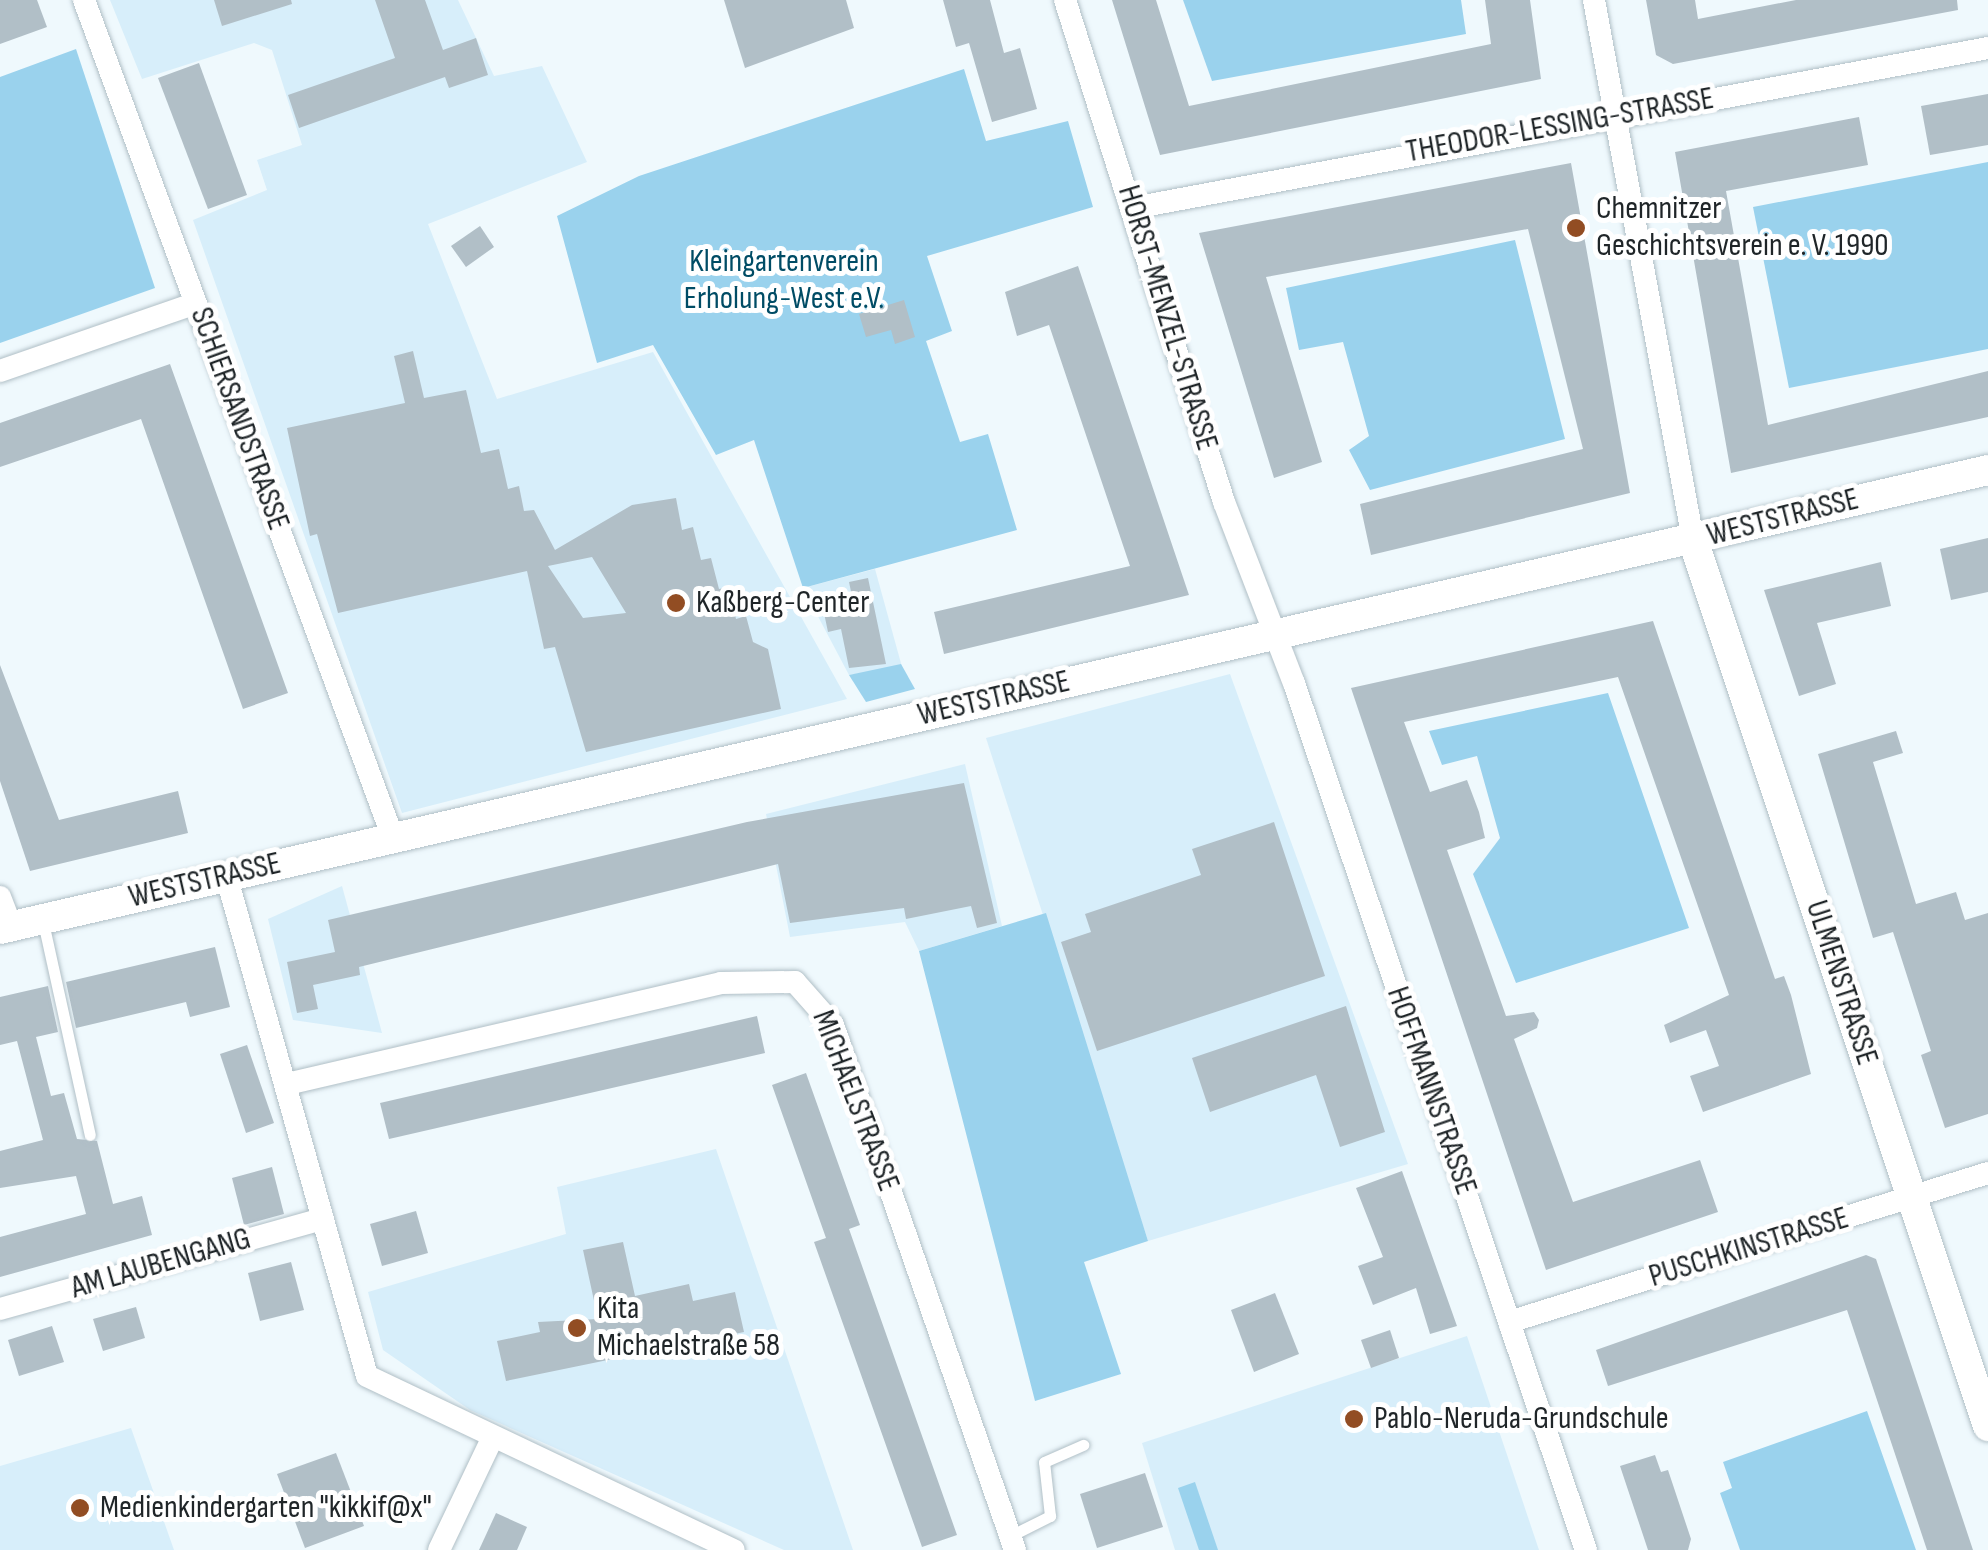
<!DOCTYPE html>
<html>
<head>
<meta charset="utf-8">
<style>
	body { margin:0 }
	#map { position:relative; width:1988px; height:1550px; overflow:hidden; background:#eff9fd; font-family:"Sofia Sans Condensed",sans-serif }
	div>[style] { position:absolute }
	.built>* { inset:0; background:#d7eefa }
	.green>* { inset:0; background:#9ad2ed }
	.building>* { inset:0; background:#b1bfc7 }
	.roads { filter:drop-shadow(0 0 2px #b0bfc6) drop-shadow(0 0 2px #b0bfc6) }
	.service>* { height:11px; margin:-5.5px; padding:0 5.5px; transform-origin:5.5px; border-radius:5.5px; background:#fff }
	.minor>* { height:22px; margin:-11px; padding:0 11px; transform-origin:11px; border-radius:11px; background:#fff }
	.tertiary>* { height:30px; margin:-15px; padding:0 15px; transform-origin:15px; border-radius:15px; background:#fff }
	.dots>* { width:28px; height:28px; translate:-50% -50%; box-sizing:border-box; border:5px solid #fff; border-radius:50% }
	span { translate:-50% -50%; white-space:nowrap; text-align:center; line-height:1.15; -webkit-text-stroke:10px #fff; paint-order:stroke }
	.street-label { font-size:32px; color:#1f2528 }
	.poi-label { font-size:32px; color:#1f2528 }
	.left { translate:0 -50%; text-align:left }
	.park-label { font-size:32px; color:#004c65 }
</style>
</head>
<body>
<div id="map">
	<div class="built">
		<div style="clip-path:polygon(110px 0,458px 0,494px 76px,542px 66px,587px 162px,428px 224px,497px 399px,653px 352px,847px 699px,402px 813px,193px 220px,267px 190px,257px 160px,302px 145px,272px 50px,254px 43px,142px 79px)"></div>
		<div style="clip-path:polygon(875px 569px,902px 667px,849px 675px,803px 588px)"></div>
		<div style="clip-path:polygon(1230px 674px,1408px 1164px,1148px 1241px,986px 738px)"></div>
		<div style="clip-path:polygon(965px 764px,1002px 926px,919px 951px,905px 922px,790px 937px,766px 814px)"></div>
		<div style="clip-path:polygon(342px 886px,382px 1033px,293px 1020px,268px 919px)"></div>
		<div style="clip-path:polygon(716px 1149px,853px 1550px,784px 1550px,470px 1410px,383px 1350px,368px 1292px,566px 1234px,557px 1187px)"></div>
		<div style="clip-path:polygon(1467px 1336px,1539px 1550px,1175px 1550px,1142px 1443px)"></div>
		<div style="clip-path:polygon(131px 1428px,174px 1550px,0 1550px,0 1466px)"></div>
	</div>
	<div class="green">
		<div style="clip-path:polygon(1183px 0,1461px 0,1466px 34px,1212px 81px)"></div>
		<div style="clip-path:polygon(76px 49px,155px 288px,0 343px,0 77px)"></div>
		<div style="clip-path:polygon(964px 69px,986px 141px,1068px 121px,1093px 207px,927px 256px,952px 331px,926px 341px,960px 442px,988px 434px,1017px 530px,803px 588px,754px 440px,716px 455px,653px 345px,597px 363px,557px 216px,639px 176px)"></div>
		<div style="clip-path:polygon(1988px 162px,1988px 349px,1789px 388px,1753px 207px)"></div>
		<div style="clip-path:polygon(1515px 240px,1565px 439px,1370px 490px,1349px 450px,1369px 436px,1343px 342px,1299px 350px,1286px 288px)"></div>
		<div style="clip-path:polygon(901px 664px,915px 689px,866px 702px,849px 675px)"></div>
		<div style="clip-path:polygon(1608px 693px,1689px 928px,1516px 983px,1473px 874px,1500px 838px,1477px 756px,1442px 765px,1429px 731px)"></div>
		<div style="clip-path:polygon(1046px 913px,1148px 1241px,1084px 1262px,1121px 1374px,1035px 1401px,919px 951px)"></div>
		<div style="clip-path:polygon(1867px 1411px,1916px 1550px,1740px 1550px,1720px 1493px,1732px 1488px,1723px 1462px)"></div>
		<div style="clip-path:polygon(1195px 1482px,1218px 1550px,1199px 1550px,1178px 1488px)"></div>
	</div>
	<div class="building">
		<div style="clip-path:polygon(0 0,37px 0,47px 27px,0 44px)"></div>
		<div style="clip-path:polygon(214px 0,291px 0,292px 4px,222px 26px)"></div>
		<div style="clip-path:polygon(375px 0,425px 0,443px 50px,476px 38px,488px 75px,449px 88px,445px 77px,299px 128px,288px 95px,395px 58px)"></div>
		<div style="clip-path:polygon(724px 0,846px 0,854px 28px,745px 68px)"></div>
		<div style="clip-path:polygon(943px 0,990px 0,1004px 53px,1020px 48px,1037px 109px,992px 122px,969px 43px,956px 47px)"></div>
		<div style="clip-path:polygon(1112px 0,1156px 0,1189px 106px,1491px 44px,1485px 0,1530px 0,1541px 79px,1160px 155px)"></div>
		<div style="clip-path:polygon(1646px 0,1695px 0,1698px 19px,1796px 0,1957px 0,1958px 10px,1673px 64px,1656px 55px)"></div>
		<div style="clip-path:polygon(199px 63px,247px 195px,208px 209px,158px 78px)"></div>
		<div style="clip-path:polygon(1988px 94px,1988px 145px,1930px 155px,1921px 106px)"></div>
		<div style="clip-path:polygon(1859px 117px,1868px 165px,1726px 191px,1768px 425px,1988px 371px,1988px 417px,1731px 473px,1675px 152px)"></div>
		<div style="clip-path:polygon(1571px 163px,1630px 493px,1371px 555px,1360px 504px,1583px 449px,1528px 229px,1266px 277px,1322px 462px,1274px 478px,1199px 233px)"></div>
		<div style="clip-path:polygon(480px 226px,494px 247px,466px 267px,451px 246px)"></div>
		<div style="clip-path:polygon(1078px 266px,1189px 595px,944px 654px,934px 612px,1130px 566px,1049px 325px,1017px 336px,1005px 292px)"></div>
		<div style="clip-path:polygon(904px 300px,915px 337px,895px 344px,891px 330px,866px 337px,859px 314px)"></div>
		<div style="clip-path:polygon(evenodd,413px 351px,424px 398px,466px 390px,481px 453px,499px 449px,508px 489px,519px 486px,524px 511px,534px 510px,555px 550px,632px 505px,676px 498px,682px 530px,693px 527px,701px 560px,711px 558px,719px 589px,729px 587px,736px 619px,746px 616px,753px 642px,768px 649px,781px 709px,586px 752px,555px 647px,544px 649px,527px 571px,338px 613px,317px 534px,310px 536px,287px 428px,405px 403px,394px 356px,413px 351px,592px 557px,626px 613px,583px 618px,548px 566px,592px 557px)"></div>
		<div style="clip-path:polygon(170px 364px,288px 693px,243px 709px,141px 419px,0 467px,0 423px)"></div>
		<div style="clip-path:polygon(1988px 538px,1988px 592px,1951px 600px,1940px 549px)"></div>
		<div style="clip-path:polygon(1881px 562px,1891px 606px,1817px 623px,1836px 684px,1799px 696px,1764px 590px)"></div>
		<div style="clip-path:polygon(868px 578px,886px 664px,849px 668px,841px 629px,828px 632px,824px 613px,854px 606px,849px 582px)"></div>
		<div style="clip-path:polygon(1653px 621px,1775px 979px,1784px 976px,1791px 995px,1811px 1074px,1703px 1112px,1690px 1076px,1719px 1066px,1706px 1030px,1670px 1043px,1664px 1025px,1729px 995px,1618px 677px,1404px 722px,1430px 792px,1467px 780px,1479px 812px,1485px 838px,1447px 850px,1506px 1016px,1534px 1012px,1539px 1020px,1537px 1028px,1514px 1039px,1573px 1202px,1700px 1160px,1718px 1212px,1546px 1270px,1351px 688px)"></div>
		<div style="clip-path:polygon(0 665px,59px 820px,178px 791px,188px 833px,30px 871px,0 781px)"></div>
		<div style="clip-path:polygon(1896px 731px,1903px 753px,1873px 762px,1916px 904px,1956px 892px,1965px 920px,1988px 913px,1988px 1114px,1945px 1128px,1921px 1055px,1931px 1051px,1893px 932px,1873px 938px,1818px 754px)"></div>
		<div style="clip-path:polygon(964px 783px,997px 923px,977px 928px,971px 906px,906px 919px,904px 908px,790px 923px,778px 864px,359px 967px,360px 975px,313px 985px,318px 1009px,297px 1013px,287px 962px,335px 952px,328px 920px,747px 822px)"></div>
		<div style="clip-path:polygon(1274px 822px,1325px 976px,1097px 1051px,1061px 942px,1091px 932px,1085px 914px,1201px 875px,1192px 849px)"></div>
		<div style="clip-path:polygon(215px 947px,230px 1007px,190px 1017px,186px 1002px,76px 1028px,66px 982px)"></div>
		<div style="clip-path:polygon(48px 986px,58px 1032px,36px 1037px,51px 1096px,64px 1093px,77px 1139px,97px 1141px,113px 1204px,142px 1196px,152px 1235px,0 1277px,0 1237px,86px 1214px,76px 1176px,0 1188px,0 1151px,43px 1140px,17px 1041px,0 1045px,0 997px)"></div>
		<div style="clip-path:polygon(1346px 1006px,1385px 1132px,1340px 1147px,1316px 1075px,1210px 1112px,1192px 1058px)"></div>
		<div style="clip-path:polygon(757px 1016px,765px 1053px,389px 1139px,380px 1103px)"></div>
		<div style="clip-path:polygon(247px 1045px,274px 1123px,246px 1133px,220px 1054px)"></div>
		<div style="clip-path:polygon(806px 1073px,860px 1225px,849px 1229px,957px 1535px,922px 1547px,814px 1242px,826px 1238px,772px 1085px)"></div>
		<div style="clip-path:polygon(272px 1167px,284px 1214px,244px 1225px,232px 1178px)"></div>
		<div style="clip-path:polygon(1402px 1171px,1457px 1326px,1430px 1334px,1416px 1288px,1373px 1305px,1358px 1266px,1383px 1257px,1356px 1188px)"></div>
		<div style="clip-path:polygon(416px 1211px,428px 1253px,382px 1266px,370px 1224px)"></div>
		<div style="clip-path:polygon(623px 1242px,635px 1296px,689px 1284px,693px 1301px,735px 1292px,744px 1332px,506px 1381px,497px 1341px,540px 1332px,538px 1322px,598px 1319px,583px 1250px)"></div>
		<div style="clip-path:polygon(1866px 1255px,1876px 1259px,1973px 1550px,1927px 1550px,1847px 1310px,1608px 1386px,1596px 1350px)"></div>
		<div style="clip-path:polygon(291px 1262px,304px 1310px,260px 1321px,248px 1273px)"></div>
		<div style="clip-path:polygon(1275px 1293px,1299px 1354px,1254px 1372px,1231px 1310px)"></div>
		<div style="clip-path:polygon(136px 1307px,145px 1338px,103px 1351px,93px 1319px)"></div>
		<div style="clip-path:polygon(52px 1326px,64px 1362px,19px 1376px,8px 1340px)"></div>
		<div style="clip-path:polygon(1390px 1330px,1399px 1358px,1371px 1368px,1361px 1340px)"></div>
		<div style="clip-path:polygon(336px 1453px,364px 1526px,305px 1548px,277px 1474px)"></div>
		<div style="clip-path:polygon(1655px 1455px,1661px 1472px,1668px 1470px,1691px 1539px,1688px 1550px,1648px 1550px,1620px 1466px)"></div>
		<div style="clip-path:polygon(1145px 1473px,1163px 1527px,1097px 1548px,1080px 1494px)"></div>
		<div style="clip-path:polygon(496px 1513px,527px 1527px,517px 1550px,479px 1550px)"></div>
	</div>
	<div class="roads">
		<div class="service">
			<div style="left:43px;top:922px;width:218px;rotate:77.6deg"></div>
			<div style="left:1010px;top:1536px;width:45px;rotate:-26.6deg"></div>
			<div style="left:1050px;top:1516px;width:54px;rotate:-96.3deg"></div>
			<div style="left:1044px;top:1462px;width:43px;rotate:-23.6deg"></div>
		</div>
		<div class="minor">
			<div style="left:84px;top:0;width:893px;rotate:69.76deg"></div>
			<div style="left:1065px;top:0;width:527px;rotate:72.43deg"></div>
			<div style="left:1224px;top:502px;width:194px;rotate:68.9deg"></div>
			<div style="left:1294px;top:683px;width:915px;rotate:71.39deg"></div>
			<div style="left:1594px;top:0;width:549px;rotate:79.61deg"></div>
			<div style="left:1133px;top:208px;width:870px;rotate:-10.6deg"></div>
			<div style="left:0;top:371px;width:207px;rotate:-19.1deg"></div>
			<div style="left:226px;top:875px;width:520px;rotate:74.28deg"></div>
			<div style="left:367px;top:1376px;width:406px;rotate:25.4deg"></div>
			<div style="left:0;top:897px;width:31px;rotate:69deg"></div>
			<div style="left:287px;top:1084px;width:446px;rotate:-13.1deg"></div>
			<div style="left:721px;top:983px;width:74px;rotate:-0.8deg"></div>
			<div style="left:795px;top:982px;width:57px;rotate:48.5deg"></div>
			<div style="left:833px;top:1025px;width:556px;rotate:70.88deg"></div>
			<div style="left:0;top:1309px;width:335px;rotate:-15.6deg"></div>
			<div style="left:1509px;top:1322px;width:502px;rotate:-17.28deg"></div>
			<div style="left:439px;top:1550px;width:121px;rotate:-64.5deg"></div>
		</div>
		<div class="tertiary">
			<div style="left:1693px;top:540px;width:934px;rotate:71.58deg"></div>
			<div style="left:0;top:929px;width:2040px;rotate:-13deg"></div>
		</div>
	</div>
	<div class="dots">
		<div style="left:1576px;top:228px;background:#924d23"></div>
		<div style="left:676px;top:603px;background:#924d23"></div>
		<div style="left:577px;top:1328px;background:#924d23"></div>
		<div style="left:1354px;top:1419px;background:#924d23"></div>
		<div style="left:80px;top:1508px;background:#924d23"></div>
	</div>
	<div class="street-label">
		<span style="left:1560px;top:126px;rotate:-10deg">THEODOR-LESSING-STRASSE</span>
		<span style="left:1167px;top:318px;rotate:73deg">HORST-MENZEL-STRASSE</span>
		<span style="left:239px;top:419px;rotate:70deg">SCHIERSANDSTRASSE</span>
		<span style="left:1783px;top:518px;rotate:-14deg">WESTSTRASSE</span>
		<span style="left:994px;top:699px;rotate:-13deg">WESTSTRASSE</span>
		<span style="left:205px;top:881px;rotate:-13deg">WESTSTRASSE</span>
		<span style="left:1841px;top:983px;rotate:72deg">ULMENSTRASSE</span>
		<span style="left:1431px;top:1091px;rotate:71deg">HOFFMANNSTRASSE</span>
		<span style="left:855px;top:1101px;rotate:69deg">MICHAELSTRASSE</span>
		<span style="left:1749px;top:1248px;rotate:-17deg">PUSCHKINSTRASSE</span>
		<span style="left:161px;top:1264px;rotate:-16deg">AM LAUBENGANG</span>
	</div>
	<div class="poi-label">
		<span class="left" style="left:1596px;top:228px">Chemnitzer<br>Geschichtsverein e. V. 1990</span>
		<span class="left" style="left:696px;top:603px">Kaßberg-Center</span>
		<span class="left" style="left:597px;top:1328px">Kita<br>Michaelstraße 58</span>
		<span class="left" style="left:1374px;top:1419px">Pablo-Neruda-Grundschule</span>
		<span class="left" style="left:100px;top:1508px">Medienkindergarten "kikkif@x"</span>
	</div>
	<div class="park-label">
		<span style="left:784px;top:281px">Kleingartenverein<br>Erholung-West e.V.</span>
	</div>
</div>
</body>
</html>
